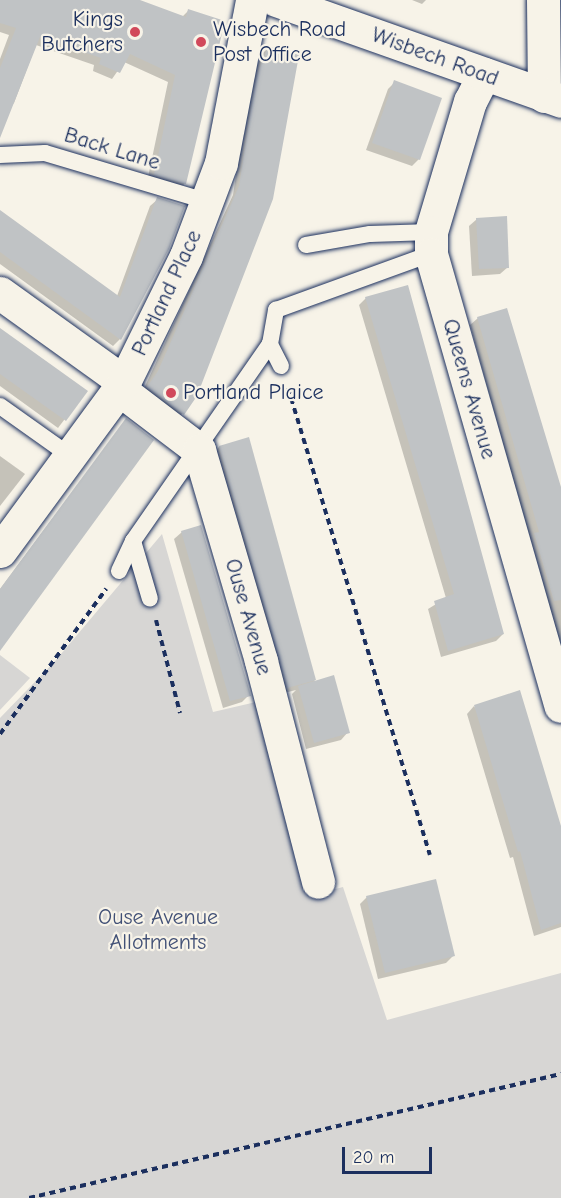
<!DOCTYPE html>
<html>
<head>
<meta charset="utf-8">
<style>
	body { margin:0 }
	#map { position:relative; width:561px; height:1198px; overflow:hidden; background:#f7f3e8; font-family:"Comic Neue",sans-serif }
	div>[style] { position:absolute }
	.green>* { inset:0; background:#d7d6d4 }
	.shadow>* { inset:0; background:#0003 }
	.building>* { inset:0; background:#c0c3c5 }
	.path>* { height:4px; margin-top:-2px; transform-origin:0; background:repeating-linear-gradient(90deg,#1b2f5e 0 6px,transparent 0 10.5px) }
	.roads { filter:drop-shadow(0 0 2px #1b2f5e) drop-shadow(0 0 2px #1b2f5e) }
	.lane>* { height:16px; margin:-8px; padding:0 8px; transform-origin:8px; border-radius:8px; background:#f7f3e8 }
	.street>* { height:33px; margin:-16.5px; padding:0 16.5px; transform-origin:16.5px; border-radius:16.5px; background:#f7f3e8 }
	.secondary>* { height:33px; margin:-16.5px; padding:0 16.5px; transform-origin:16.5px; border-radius:16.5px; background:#f7f3e8 }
	.dots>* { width:16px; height:16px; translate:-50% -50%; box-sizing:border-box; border:3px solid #f7f3e8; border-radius:50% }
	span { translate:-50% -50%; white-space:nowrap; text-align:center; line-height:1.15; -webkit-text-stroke:4.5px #f7f3e8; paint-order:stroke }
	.poi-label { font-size:22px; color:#1b2f5e }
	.right { translate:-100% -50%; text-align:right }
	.left { translate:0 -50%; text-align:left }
	.street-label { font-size:22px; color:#1b2f5e }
	.park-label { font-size:22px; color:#415076 }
	.scale { position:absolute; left:342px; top:1147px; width:90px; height:27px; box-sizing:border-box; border:3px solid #1b2f5e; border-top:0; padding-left:8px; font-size:18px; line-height:21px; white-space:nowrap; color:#1b2f5e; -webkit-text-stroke:4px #f7f3e8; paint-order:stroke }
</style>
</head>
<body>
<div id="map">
	<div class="green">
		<div style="clip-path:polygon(162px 534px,213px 712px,264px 700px,312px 895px,343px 887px,387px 1020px,561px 973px,561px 1198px,0 1198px,0 718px,56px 660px)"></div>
		<div style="clip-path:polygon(0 655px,30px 678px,0 710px)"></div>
	</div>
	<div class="shadow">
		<div style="clip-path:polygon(0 0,129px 0,182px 17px,188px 11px,185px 183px,178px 191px,147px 182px,168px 82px,124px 62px,112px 79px,93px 71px,94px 65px,36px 45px,14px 103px,7px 110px,0 108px,0 59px,9px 35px,0 32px)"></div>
		<div style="clip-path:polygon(412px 0,426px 0,422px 4px)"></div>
		<div style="clip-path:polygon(268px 48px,297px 56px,182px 414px,175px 421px,141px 395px,233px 195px,249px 88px,261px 55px)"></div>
		<div style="clip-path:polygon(395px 82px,419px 159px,412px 166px,366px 150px,388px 89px)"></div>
		<div style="clip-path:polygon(158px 199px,120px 339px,113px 346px,0 264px,0 212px,117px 296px,150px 206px)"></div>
		<div style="clip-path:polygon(477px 219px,508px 267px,500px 274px,472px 276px,469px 226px)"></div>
		<div style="clip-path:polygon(366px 298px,503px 634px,496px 641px,441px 657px,428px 609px,446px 598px,359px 305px)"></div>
		<div style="clip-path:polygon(478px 318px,561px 495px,561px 654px,470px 325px)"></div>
		<div style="clip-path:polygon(0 330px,86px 391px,58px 428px,0 386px)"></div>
		<div style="clip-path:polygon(126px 420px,0 641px,0 589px)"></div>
		<div style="clip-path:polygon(248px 439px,315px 682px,348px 732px,341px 740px,306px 749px,292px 694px,296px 690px,280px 694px,212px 454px,219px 447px)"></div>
		<div style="clip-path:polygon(0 456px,25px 474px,0 506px)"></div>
		<div style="clip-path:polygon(182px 532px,249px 695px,242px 702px,223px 708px,174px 539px)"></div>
		<div style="clip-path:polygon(474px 706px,561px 840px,561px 927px,534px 936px,513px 857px,510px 858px,467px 714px)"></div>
		<div style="clip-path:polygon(367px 897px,453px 956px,446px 963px,378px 979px,360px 904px)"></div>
	</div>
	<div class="building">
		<div style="clip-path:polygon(0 0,140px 0,186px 17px,188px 9px,225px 21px,186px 184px,154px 175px,175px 75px,130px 54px,120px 73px,99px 64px,101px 58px,40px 37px,0 138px,0 68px,16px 28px,0 23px)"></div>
		<div style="clip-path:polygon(268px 46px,299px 55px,273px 199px,197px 396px,184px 415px,147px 387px,158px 371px,239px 186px,256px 79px)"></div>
		<div style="clip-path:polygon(394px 80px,442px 98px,420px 160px,372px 143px)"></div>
		<div style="clip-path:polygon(157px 197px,185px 206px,169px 249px,121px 340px,0 252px,0 210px,120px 297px)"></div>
		<div style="clip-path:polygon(507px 216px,509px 268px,479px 269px,476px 218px)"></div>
		<div style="clip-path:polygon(408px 285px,504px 634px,448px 651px,434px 601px,454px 594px,365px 297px)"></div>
		<div style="clip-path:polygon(507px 308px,561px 487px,561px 600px,554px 601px,534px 533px,539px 532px,477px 317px)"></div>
		<div style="clip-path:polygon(0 328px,88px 391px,66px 421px,0 374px)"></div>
		<div style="clip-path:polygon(126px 418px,154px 440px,0 651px,0 589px)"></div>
		<div style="clip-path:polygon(249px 437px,316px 680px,287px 688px,219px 446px)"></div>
		<div style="clip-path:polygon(201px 525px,251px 696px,230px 701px,181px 531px)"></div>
		<div style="clip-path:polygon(334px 675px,350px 733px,314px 743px,298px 686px)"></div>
		<div style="clip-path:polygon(520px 690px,561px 826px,561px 923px,541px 930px,520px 851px,518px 852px,474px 705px)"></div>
		<div style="clip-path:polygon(436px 879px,455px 956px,385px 973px,366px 896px)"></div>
	</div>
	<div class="path">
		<div style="left:288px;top:388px;width:488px;rotate:73.1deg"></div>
		<div style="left:156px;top:620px;width:96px;rotate:75.5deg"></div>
		<div style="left:0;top:734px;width:180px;rotate:-53.8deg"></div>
		<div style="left:29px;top:1198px;width:546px;rotate:-13.12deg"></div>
	</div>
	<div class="roads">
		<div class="lane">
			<div style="left:0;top:155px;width:45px;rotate:-2.5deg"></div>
			<div style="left:45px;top:153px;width:171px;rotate:16.6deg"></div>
			<div style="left:306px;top:245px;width:65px;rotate:-9.8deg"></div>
			<div style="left:370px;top:234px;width:61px;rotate:-1.9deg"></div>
			<div style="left:281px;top:366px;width:25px;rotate:-117deg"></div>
			<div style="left:270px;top:344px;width:35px;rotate:-80deg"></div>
			<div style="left:276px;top:310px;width:165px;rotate:-19.9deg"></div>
			<div style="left:0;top:406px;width:85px;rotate:35.4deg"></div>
			<div style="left:133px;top:541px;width:240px;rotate:-55.2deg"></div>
			<div style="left:119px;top:571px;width:33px;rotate:-65deg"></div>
			<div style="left:133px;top:541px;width:60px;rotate:73.7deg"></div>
		</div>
		<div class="street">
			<div style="left:543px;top:0;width:96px;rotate:89.4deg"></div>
			<div style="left:484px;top:74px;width:30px;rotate:117deg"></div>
			<div style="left:470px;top:101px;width:137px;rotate:106.6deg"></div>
			<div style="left:431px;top:232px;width:22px;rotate:90deg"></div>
			<div style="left:431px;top:254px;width:470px;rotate:74deg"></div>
			<div style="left:0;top:293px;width:153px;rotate:35.7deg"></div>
			<div style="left:119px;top:389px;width:101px;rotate:37.3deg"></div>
			<div style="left:199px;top:450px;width:220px;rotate:73.6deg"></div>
			<div style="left:261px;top:661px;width:228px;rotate:75.5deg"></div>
			<div style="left:0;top:551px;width:210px;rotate:-53.7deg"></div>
			<div style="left:124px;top:382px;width:140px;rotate:-63.8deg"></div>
			<div style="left:186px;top:256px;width:99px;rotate:-69.4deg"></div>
			<div style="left:221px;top:163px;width:166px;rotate:-79.2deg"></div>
		</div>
		<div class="secondary">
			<div style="left:276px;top:0;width:302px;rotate:19.5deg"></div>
		</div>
	</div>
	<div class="dots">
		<div style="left:135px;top:32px;background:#d1495b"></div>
		<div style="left:201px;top:42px;background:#d1495b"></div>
		<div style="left:171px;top:393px;background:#d1495b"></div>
	</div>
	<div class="poi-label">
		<span class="right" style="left:123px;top:32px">Kings<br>Butchers</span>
		<span class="left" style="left:213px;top:42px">Wisbech Road<br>Post Office</span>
		<span class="left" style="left:183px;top:393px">Portland Plaice</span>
	</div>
	<div class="street-label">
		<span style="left:435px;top:57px;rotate:20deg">Wisbech Road</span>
		<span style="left:112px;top:149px;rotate:17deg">Back Lane</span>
		<span style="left:167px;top:293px;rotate:-65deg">Portland Place</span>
		<span style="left:469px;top:389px;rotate:74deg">Queens Avenue</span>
		<span style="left:248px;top:617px;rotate:74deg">Ouse Avenue</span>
	</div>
	<div class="park-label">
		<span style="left:158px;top:930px">Ouse Avenue<br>Allotments</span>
	</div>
	<div class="scale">20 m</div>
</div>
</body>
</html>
